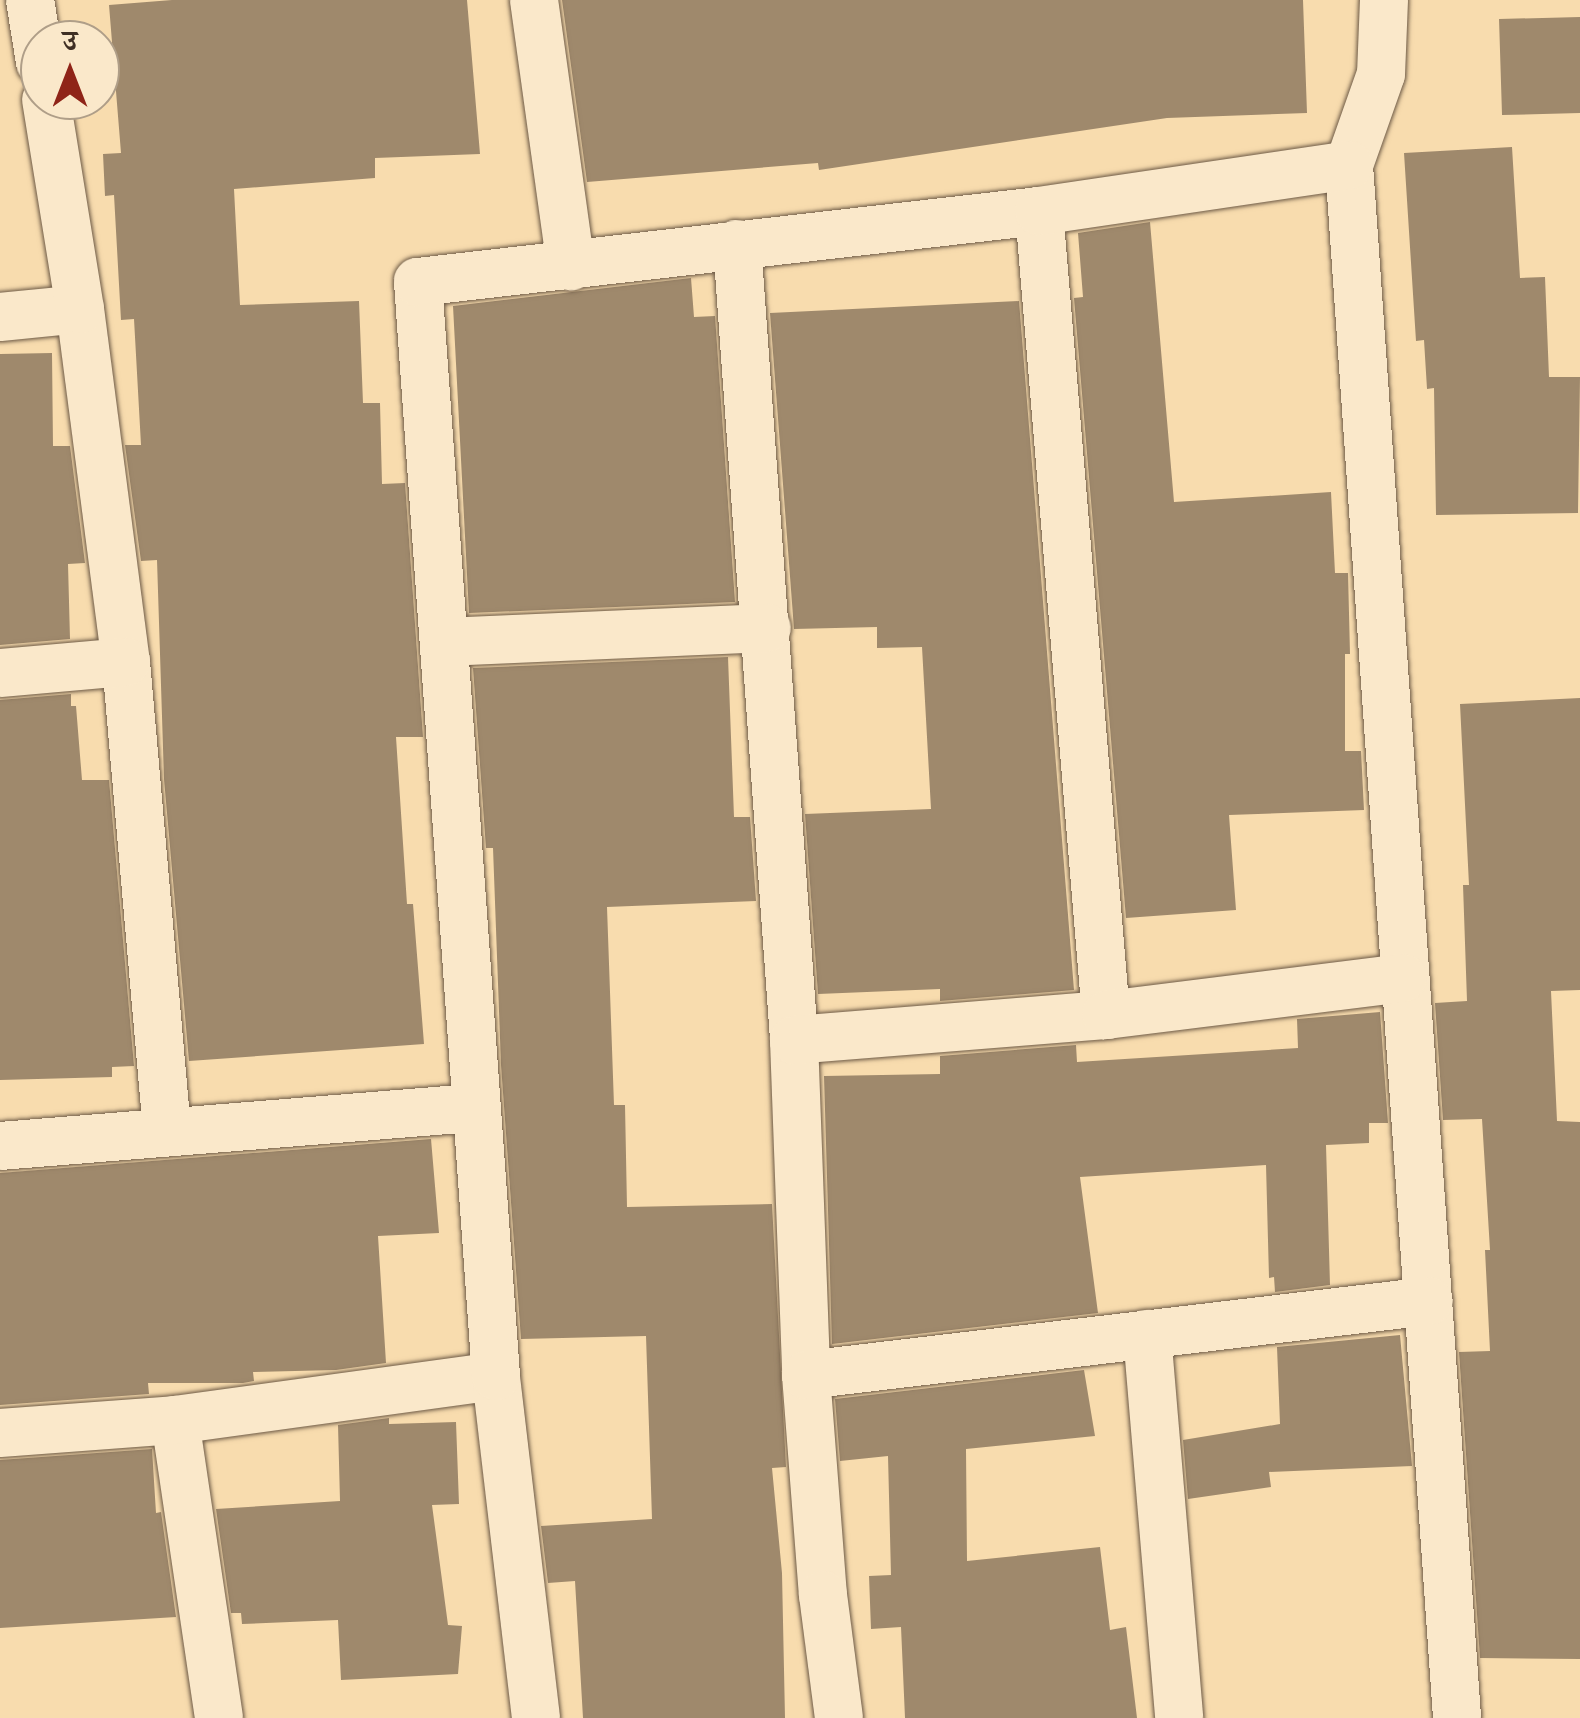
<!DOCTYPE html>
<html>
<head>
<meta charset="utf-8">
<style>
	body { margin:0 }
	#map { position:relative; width:1580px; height:1718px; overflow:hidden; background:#f8dcae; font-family:"IM FELL Double Pica","Noto Serif Devanagari",serif }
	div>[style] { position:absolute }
	.building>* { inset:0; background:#9f896c }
	.roads { filter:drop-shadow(0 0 2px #6d5a46) drop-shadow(0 0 2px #6d5a46) }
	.street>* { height:48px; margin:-24px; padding:0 24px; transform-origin:24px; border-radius:24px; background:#fae8ca }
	span { translate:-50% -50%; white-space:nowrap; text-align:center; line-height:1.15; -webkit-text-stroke:9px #fae8ca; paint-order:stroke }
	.north { position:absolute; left:20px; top:20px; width:100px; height:100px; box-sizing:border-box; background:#fae8ca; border:2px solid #af9e88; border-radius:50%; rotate:0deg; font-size:28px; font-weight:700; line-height:40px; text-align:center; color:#3f2f24 }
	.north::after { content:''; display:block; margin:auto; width:35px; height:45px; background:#8f2418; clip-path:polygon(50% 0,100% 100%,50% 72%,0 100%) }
</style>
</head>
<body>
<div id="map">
	<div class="building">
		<div style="clip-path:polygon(172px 0,467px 0,480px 154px,375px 158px,375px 178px,234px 189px,240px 305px,359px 301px,363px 403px,380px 403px,382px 484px,405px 483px,423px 737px,396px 737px,407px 904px,413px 904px,424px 1044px,189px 1061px,164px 779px,157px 560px,141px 561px,125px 445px,141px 445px,134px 319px,121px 320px,114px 195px,105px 196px,103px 154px,121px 153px,109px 5px)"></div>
		<div style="clip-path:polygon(562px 0,1303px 0,1307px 113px,1167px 118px,819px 170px,818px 163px,587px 182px)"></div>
		<div style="clip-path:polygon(1580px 17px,1580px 113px,1502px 115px,1499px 19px)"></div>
		<div style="clip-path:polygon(1512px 147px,1520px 278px,1545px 277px,1549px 377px,1580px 377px,1578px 513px,1436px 515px,1434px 388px,1427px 389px,1424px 340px,1416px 341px,1404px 153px)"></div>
		<div style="clip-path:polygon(1150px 222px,1174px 502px,1331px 492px,1335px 573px,1348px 573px,1350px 654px,1345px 654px,1345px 751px,1361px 751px,1364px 810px,1229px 815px,1236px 910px,1126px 918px,1074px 298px,1083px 297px,1078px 233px)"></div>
		<div style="clip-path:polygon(691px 278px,694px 317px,715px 316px,735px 602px,469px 613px,453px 306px)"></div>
		<div style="clip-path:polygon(1019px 301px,1074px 990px,940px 1001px,940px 989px,818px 994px,805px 814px,931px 809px,922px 647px,877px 648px,877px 627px,794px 629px,770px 313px)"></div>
		<div style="clip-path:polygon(52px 353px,53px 446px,70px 446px,85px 563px,68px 564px,70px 639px,0 645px,0 354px)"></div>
		<div style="clip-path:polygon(728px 657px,734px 817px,750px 817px,756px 901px,607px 907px,614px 1105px,625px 1105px,627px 1207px,772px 1204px,786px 1467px,772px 1468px,782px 1573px,785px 1718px,583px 1718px,575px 1581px,548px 1583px,541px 1526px,652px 1519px,646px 1336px,521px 1339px,501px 1065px,493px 848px,486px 848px,473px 668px)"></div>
		<div style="clip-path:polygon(71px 694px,71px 706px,76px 706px,82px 780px,109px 780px,134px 1066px,112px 1067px,112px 1077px,0 1080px,0 700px)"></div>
		<div style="clip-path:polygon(1580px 698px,1580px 990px,1551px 991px,1557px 1121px,1580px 1122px,1580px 1659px,1480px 1658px,1459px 1352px,1490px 1351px,1485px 1250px,1490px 1250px,1482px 1119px,1443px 1120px,1435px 1003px,1467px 1001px,1463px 885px,1469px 885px,1460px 704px)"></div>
		<div style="clip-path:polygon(1380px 1012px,1388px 1123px,1369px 1123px,1369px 1143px,1326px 1145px,1330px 1285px,1275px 1292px,1274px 1277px,1269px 1278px,1266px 1165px,1080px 1177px,1098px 1313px,832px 1344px,824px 1076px,940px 1074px,940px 1056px,1076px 1045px,1077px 1062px,1298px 1048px,1297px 1019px)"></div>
		<div style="clip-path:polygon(431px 1139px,439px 1233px,378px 1236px,386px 1363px,336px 1370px,253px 1372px,254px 1381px,243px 1383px,148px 1383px,149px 1394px,0 1405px,0 1173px)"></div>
		<div style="clip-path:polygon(1400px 1335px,1412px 1466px,1269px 1472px,1271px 1487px,1188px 1499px,1183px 1440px,1280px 1424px,1277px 1347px)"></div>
		<div style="clip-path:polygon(1084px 1370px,1095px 1436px,966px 1449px,967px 1561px,1100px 1547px,1110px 1630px,1126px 1627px,1137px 1718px,905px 1718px,901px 1627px,871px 1629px,869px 1576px,891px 1575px,888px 1456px,840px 1461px,835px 1399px)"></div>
		<div style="clip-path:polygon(389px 1418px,389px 1424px,456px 1422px,459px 1504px,432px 1505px,448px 1625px,462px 1626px,458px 1674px,341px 1680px,338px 1620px,242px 1624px,241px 1613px,231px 1613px,216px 1509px,340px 1501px,338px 1425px)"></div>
		<div style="clip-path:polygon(152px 1449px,156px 1513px,161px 1512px,176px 1617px,0 1628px,0 1460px)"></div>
	</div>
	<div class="roads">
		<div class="street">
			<div style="left:30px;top:0;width:63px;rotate:80.8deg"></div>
			<div style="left:534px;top:0;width:269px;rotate:82.1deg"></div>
			<div style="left:1384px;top:0;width:74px;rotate:92.3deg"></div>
			<div style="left:1381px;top:74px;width:96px;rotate:109.4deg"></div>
			<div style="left:1349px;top:165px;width:1557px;rotate:86.02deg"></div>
			<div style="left:1039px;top:211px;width:807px;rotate:85.24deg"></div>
			<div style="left:737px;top:244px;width:798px;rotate:85.9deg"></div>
			<div style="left:794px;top:1040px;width:335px;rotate:87.9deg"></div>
			<div style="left:806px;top:1375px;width:221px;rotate:85.6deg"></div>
			<div style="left:823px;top:1595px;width:124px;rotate:82.6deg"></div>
			<div style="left:80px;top:309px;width:356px;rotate:82.6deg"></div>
			<div style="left:126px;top:662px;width:471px;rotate:85deg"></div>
			<div style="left:0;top:317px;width:80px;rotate:-5.7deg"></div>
			<div style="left:80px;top:309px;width:212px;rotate:-99.2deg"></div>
			<div style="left:445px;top:642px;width:322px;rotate:-2.5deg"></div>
			<div style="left:0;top:673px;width:126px;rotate:-5deg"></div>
			<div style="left:794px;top:1040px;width:313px;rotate:-4.6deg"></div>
			<div style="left:1106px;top:1015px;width:299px;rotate:-7.1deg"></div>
			<div style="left:0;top:1146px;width:478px;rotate:-4.6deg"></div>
			<div style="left:1147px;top:1334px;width:385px;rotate:85.2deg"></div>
			<div style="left:806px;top:1375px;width:627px;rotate:-6.77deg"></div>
			<div style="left:175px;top:1420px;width:301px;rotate:81.6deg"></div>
			<div style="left:0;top:1433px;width:175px;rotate:-4.2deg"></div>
			<div style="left:175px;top:1420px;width:324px;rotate:-7.8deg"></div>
			<div style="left:536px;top:1718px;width:344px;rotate:-96.7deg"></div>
			<div style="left:496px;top:1376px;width:1097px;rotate:-94.08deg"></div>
			<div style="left:418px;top:282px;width:625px;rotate:-6.52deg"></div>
			<div style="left:1039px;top:211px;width:313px;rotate:-8.4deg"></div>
		</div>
	</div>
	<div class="north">उ</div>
</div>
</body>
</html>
